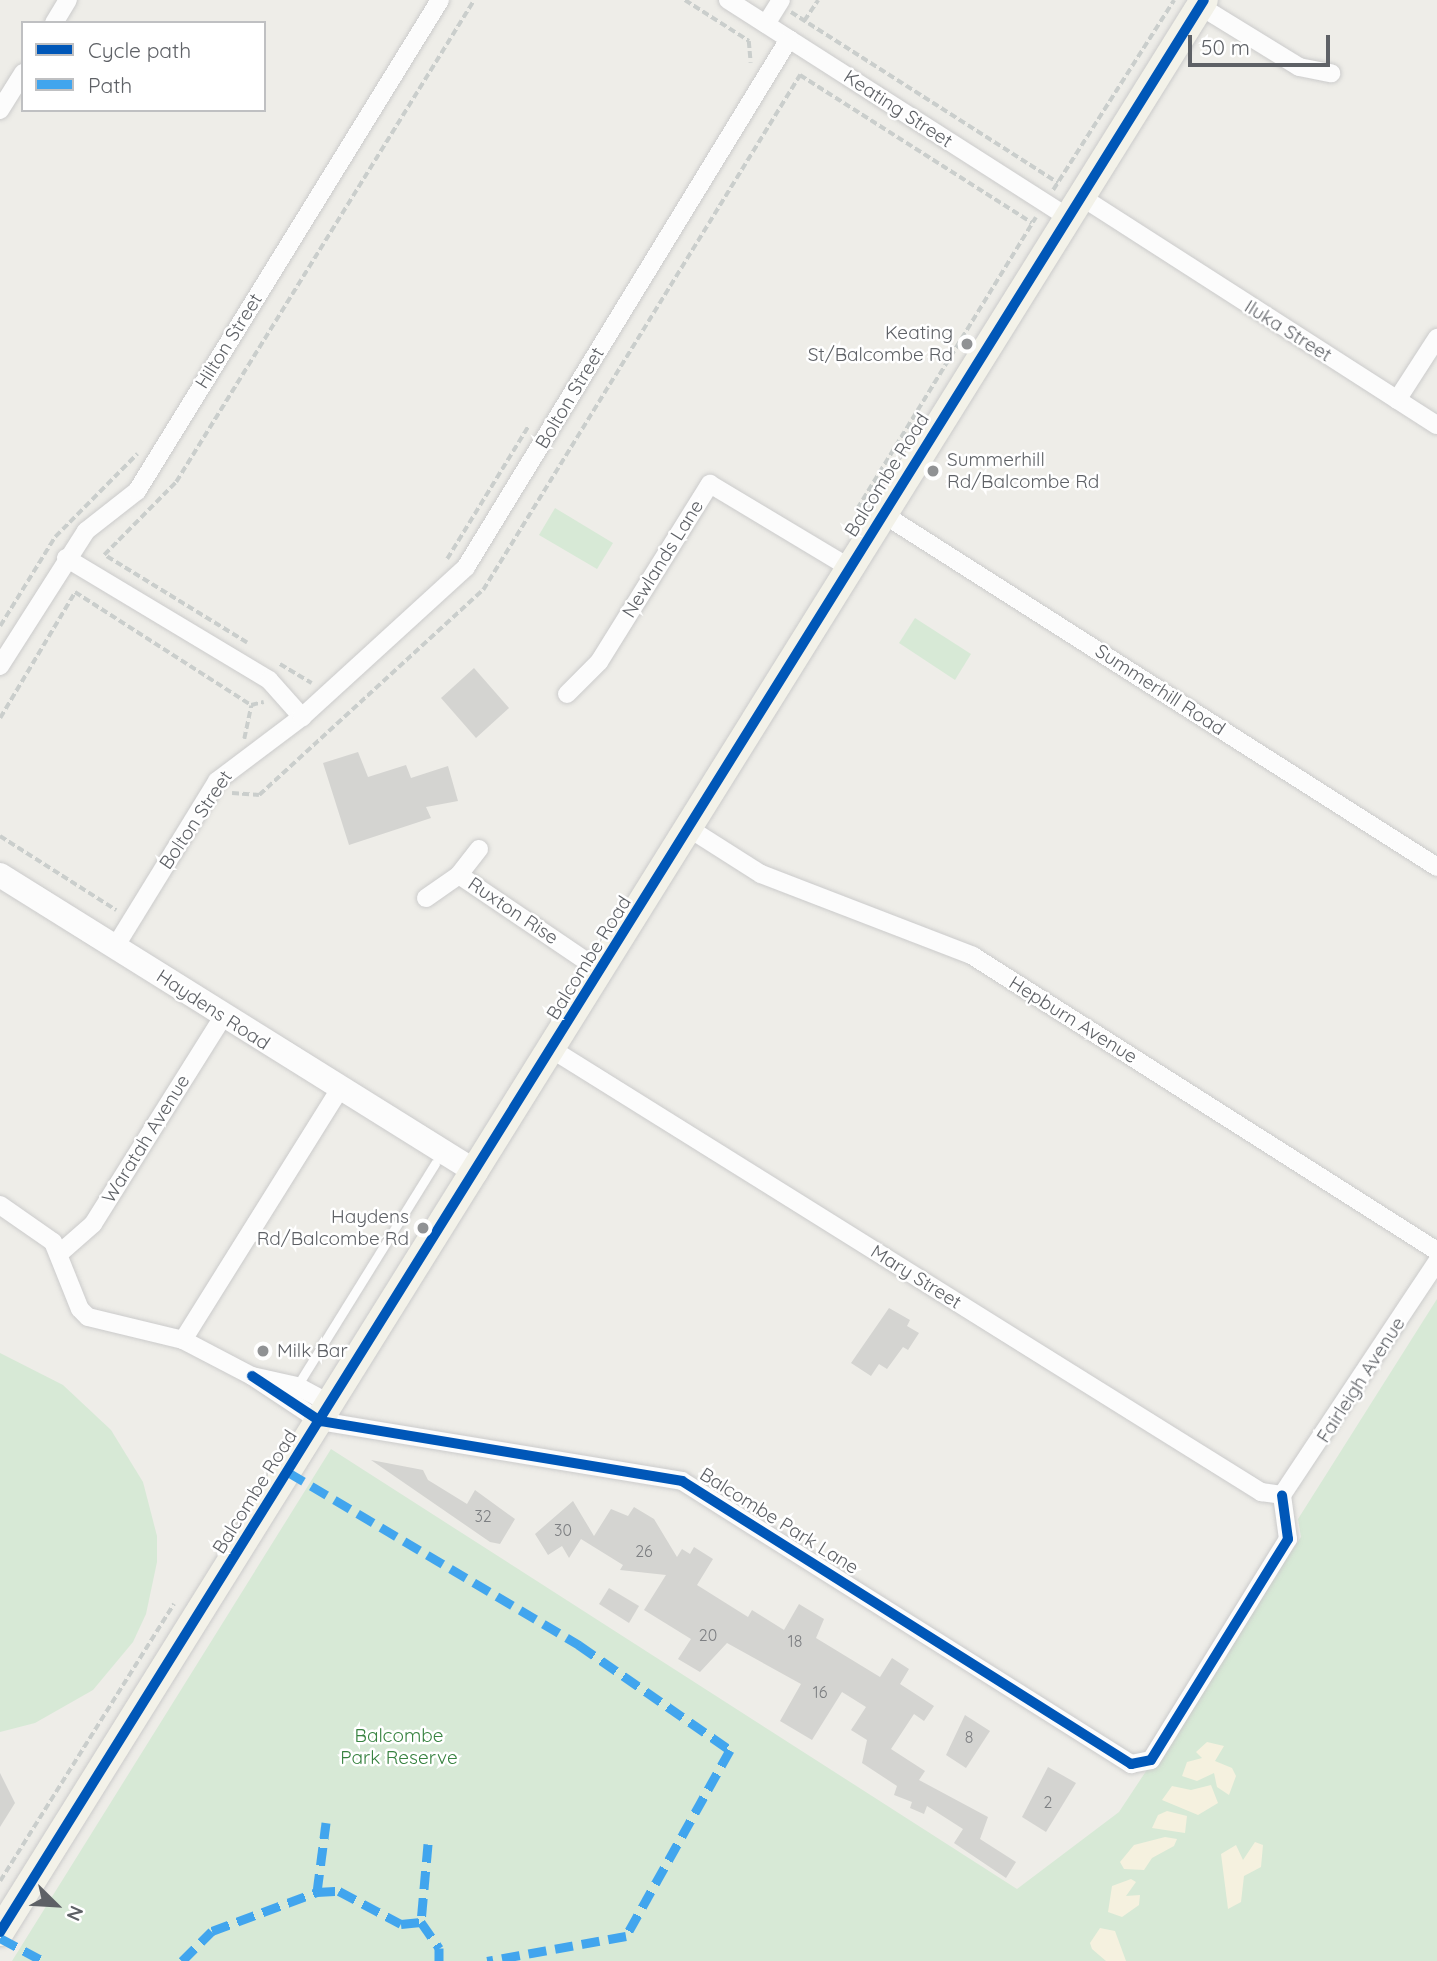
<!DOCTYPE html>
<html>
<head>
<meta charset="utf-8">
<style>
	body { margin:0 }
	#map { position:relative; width:1437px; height:1961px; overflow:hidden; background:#eeede8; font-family:Quicksand,sans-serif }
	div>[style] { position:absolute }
	.green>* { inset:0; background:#d7e9d6 }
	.sand>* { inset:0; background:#f5f1df }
	.building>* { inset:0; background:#d4d4d1 }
	.path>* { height:3.5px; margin-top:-1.75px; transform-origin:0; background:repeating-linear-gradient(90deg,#cacecc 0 7px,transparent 0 10.5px) }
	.roads { filter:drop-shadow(0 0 2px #cbcbcb) drop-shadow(0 0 2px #cbcbcb) }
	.lane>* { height:9px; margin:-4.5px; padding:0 4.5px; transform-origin:4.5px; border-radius:4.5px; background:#fcfcfc }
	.street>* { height:18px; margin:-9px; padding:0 9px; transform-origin:9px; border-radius:9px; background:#fcfcfc }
	.secondary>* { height:24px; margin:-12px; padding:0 12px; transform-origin:12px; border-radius:12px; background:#fcfcfc }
	.primary>* { height:28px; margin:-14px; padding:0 14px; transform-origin:14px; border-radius:14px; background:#f3f2e9 }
	.quiet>* { height:9px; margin-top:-4.5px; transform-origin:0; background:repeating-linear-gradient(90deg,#41a5ee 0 18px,transparent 0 27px) }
	.cycleway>* { height:10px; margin:-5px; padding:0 5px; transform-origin:5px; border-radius:5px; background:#0057b8 }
	.dots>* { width:19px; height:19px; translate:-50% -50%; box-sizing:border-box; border:4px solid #fff; border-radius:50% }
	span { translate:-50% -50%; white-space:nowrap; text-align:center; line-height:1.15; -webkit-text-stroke:5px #fff; paint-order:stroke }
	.number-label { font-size:16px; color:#7d7f82 }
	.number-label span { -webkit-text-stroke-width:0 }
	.street-label { font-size:19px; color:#5e6166 }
	.poi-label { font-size:19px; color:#5e6166 }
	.right { translate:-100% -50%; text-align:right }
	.left { translate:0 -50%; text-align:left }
	.park-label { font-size:19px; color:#388341 }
	.legend { position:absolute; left:21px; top:21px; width:245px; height:91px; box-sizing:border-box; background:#fff; border:2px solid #bfc0c2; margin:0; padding:9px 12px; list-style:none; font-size:21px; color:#5e6166 }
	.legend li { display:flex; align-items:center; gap:14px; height:35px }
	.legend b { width:35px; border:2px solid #bfc0c2 }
	.north { position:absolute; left:21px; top:1870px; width:70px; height:70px; -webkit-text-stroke:5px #fff; paint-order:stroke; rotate:114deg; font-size:19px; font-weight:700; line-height:28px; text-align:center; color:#5e6166 }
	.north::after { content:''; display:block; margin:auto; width:24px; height:32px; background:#5e6166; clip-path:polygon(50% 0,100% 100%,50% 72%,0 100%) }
	.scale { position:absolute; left:1188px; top:35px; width:142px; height:32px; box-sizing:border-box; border:4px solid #5e6166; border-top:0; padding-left:9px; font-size:21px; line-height:24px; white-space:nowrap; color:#5e6166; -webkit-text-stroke:5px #fff; paint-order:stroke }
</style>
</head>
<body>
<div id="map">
	<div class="green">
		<div style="clip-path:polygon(555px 508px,613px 543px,597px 569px,539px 535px)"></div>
		<div style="clip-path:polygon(915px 618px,971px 654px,955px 680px,899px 643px)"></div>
		<div style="clip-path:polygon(1437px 1299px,1437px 1961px,12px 1961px,331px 1449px,1017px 1889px,1119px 1812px,1301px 1537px,1298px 1519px)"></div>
		<div style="clip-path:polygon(0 1353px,63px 1385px,111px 1430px,143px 1482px,157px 1536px,157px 1562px,146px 1614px,133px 1642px,93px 1690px,35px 1723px,0 1732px)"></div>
	</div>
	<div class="sand">
		<div style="clip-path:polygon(1207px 1742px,1224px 1746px,1215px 1761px,1232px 1768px,1236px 1776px,1229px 1795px,1217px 1787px,1214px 1773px,1197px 1781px,1182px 1776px,1187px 1762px,1202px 1758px,1196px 1752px)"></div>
		<div style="clip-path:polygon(1211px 1785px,1218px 1803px,1198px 1815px,1162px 1800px,1172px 1786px,1191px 1790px)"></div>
		<div style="clip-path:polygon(1167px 1811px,1187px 1816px,1185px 1833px,1152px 1828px,1158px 1815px)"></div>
		<div style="clip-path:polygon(1165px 1837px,1177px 1839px,1174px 1846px,1152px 1858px,1144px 1870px,1124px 1869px,1120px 1862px,1134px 1845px)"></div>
		<div style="clip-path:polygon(1255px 1842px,1263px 1845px,1261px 1867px,1244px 1876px,1241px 1902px,1228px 1909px,1221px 1854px,1236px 1845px,1243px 1860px)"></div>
		<div style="clip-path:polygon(1131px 1879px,1136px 1882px,1126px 1896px,1140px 1895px,1139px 1905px,1122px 1917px,1108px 1912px,1112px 1886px)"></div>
		<div style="clip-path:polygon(1100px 1928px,1115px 1931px,1126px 1961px,1106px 1961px,1092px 1949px,1090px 1943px)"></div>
	</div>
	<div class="building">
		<div style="clip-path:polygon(474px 668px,509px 708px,476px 738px,441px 698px)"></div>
		<div style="clip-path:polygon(358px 752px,368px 777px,406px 765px,411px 778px,448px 766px,458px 801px,426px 807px,431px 818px,349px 845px,323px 763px)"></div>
		<div style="clip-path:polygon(889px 1308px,910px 1320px,907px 1326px,919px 1333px,908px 1350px,903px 1347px,887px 1369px,879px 1364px,871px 1376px,851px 1363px)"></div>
		<div style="clip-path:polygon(371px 1460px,423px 1470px,428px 1480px,467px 1504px,475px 1490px,515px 1519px,500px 1544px,490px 1542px)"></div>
		<div style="clip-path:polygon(573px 1501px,594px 1536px,611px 1509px,628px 1516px,634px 1507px,654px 1519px,677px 1557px,682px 1549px,690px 1554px,694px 1547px,713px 1559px,697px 1585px,748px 1617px,752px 1610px,784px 1630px,799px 1604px,824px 1619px,816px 1638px,880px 1677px,892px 1658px,909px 1669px,900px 1684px,934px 1706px,924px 1721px,914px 1714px,891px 1749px,925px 1771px,919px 1780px,988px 1817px,980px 1839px,1016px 1862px,1006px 1878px,954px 1843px,963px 1829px,927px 1806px,924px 1814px,910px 1808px,912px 1802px,894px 1795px,897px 1786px,862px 1763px,867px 1740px,851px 1730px,866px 1707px,842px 1692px,812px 1740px,780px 1721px,801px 1684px,727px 1643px,700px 1672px,678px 1659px,691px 1639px,644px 1610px,666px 1575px,620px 1570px,623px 1565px,581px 1539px,569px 1558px,562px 1546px,548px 1555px,535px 1534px)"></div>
		<div style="clip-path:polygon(609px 1588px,639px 1606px,629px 1623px,599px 1604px)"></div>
		<div style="clip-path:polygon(965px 1715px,990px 1731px,966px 1768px,946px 1755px)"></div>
		<div style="clip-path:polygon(1048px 1767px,1076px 1783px,1046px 1832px,1022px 1817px)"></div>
		<div style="clip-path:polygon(0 1773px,15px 1803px,0 1827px)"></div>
	</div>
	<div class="path">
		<div style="left:685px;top:0;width:76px;rotate:32.6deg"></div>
		<div style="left:749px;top:41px;width:22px;rotate:85deg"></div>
		<div style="left:791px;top:12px;width:317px;rotate:32.6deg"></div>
		<div style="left:804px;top:21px;width:25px;rotate:-56deg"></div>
		<div style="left:1053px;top:190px;width:225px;rotate:-57.5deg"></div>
		<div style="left:857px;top:509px;width:342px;rotate:-58.5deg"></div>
		<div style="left:447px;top:559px;width:157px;rotate:-58.5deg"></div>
		<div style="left:0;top:626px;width:105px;rotate:-58.3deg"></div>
		<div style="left:55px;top:537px;width:117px;rotate:-45.3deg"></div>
		<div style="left:247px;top:643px;width:168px;rotate:-148.4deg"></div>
		<div style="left:104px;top:555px;width:103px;rotate:-45.4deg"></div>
		<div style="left:176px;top:482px;width:567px;rotate:-58.27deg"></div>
		<div style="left:280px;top:664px;width:37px;rotate:31deg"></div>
		<div style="left:0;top:718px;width:147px;rotate:-59.2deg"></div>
		<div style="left:75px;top:592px;width:209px;rotate:32.7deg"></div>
		<div style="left:251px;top:705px;width:13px;rotate:-13deg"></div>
		<div style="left:244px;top:739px;width:34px;rotate:-78deg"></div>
		<div style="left:232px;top:793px;width:27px;rotate:4deg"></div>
		<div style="left:259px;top:795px;width:304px;rotate:-42.5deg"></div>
		<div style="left:483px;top:590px;width:605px;rotate:-58.39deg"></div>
		<div style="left:800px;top:75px;width:275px;rotate:32.5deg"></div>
		<div style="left:0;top:836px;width:138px;rotate:32.5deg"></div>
		<div style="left:0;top:1881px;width:327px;rotate:-57.9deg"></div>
	</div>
	<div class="roads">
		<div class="lane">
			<div style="left:297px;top:1386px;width:262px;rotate:-58.2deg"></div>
		</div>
		<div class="street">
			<div style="left:728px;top:0;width:403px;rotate:32.6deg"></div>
			<div style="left:1200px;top:6px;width:116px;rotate:31.6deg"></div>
			<div style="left:1299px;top:67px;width:33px;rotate:11deg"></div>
			<div style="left:54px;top:23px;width:27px;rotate:-59deg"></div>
			<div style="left:766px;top:24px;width:28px;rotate:-58deg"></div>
			<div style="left:0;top:110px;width:44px;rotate:-58.1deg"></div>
			<div style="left:1080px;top:196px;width:424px;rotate:32.7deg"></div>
			<div style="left:1397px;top:400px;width:74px;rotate:-57.2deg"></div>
			<div style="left:883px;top:514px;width:657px;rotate:32.5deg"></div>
			<div style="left:66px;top:558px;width:237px;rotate:31deg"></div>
			<div style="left:269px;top:680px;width:50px;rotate:48.3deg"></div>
			<div style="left:0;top:666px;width:160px;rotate:-57.5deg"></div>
			<div style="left:86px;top:531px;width:65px;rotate:-38.1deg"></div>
			<div style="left:137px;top:491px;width:577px;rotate:-58.32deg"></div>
			<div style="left:567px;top:694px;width:45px;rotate:-45deg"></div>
			<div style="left:599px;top:662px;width:210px;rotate:-58.1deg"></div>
			<div style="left:710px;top:484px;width:163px;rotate:31deg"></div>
			<div style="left:690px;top:829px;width:84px;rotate:32.4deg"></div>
			<div style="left:761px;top:874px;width:227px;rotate:21.1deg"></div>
			<div style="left:973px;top:956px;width:550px;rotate:32.45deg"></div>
			<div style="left:479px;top:849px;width:33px;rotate:128deg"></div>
			<div style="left:459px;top:875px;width:171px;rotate:34.1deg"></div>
			<div style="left:426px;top:898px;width:40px;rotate:-34.9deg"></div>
			<div style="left:115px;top:947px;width:195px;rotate:-58.4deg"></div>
			<div style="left:217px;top:781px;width:106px;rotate:-37deg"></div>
			<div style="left:302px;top:717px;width:222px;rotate:-42.4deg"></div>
			<div style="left:466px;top:567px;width:619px;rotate:-58.54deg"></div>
			<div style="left:553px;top:1050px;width:835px;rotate:31.98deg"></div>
			<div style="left:1261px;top:1492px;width:21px;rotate:8deg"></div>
			<div style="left:0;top:1205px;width:65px;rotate:34.9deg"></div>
			<div style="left:53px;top:1242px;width:72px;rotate:68.1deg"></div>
			<div style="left:80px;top:1309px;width:11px;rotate:45deg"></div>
			<div style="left:88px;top:1317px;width:98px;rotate:13.6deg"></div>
			<div style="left:183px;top:1340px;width:78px;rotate:27.6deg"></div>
			<div style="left:252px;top:1376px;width:46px;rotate:12.5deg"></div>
			<div style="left:297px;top:1386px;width:38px;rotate:28deg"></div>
			<div style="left:60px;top:1253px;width:44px;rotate:-41.3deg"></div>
			<div style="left:93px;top:1224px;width:244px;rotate:-57.9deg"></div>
			<div style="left:183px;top:1340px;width:295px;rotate:-58deg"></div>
			<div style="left:252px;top:1376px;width:82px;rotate:33.5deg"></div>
			<div style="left:320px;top:1421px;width:367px;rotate:9.4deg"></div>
			<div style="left:682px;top:1481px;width:531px;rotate:32.22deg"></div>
			<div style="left:1131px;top:1764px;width:20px;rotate:-11deg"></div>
			<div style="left:1151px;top:1760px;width:260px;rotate:-58.2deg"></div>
			<div style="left:1288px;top:1539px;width:44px;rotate:-97.8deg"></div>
			<div style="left:1282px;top:1495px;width:280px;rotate:-56.4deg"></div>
		</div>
		<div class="secondary">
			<div style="left:0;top:875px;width:561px;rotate:31.96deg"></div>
		</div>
		<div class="primary">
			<div style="left:0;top:1932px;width:2276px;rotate:-58.07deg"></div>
		</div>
	</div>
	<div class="quiet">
		<div style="left:288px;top:1472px;width:339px;rotate:30.7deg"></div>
		<div style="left:579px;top:1645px;width:184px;rotate:34.8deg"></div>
		<div style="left:730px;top:1750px;width:213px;rotate:119.2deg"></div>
		<div style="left:626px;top:1936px;width:141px;rotate:169.8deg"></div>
		<div style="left:428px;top:1844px;width:78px;rotate:95.1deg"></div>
		<div style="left:421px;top:1922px;width:32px;rotate:55deg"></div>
		<div style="left:439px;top:1948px;width:13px;rotate:90deg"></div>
		<div style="left:317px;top:1892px;width:22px;rotate:-3deg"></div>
		<div style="left:339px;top:1891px;width:70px;rotate:28deg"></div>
		<div style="left:401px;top:1924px;width:20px;rotate:-6deg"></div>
		<div style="left:0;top:1938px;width:49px;rotate:28.1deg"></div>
		<div style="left:182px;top:1961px;width:42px;rotate:-45deg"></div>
		<div style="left:212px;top:1931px;width:112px;rotate:-20.4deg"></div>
		<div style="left:317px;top:1892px;width:70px;rotate:-82.6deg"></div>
	</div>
	<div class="cycleway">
		<div style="left:252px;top:1376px;width:82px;rotate:33.5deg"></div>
		<div style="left:320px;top:1421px;width:367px;rotate:9.4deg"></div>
		<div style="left:682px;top:1481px;width:531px;rotate:32.22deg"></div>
		<div style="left:1131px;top:1764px;width:20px;rotate:-11deg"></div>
		<div style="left:1151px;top:1760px;width:260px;rotate:-58.2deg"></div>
		<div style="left:1288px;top:1539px;width:44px;rotate:-97.8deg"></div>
		<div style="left:0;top:1932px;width:2276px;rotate:-58.07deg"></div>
	</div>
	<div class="dots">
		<div style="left:967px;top:344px;background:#909294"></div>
		<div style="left:933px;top:471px;background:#909294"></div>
		<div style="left:423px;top:1228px;background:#909294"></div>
		<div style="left:263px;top:1351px;background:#909294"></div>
	</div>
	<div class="number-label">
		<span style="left:483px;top:1516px">32</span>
		<span style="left:563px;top:1530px">30</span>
		<span style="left:644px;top:1551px">26</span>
		<span style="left:708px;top:1635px">20</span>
		<span style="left:795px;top:1641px">18</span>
		<span style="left:820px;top:1692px">16</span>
		<span style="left:969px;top:1737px">8</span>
		<span style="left:1048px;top:1802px">2</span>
	</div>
	<div class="street-label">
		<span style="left:898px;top:109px;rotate:33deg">Keating Street</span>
		<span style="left:1288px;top:331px;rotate:32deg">Iluka Street</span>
		<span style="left:229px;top:341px;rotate:-58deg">Hilton Street</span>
		<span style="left:570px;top:398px;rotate:-59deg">Bolton Street</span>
		<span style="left:887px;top:475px;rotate:-58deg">Balcombe Road</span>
		<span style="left:663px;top:559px;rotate:-58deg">Newlands Lane</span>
		<span style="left:1160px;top:690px;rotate:33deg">Summerhill Road</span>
		<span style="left:196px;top:820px;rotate:-56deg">Bolton Street</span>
		<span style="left:513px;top:911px;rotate:34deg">Ruxton Rise</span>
		<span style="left:589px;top:958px;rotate:-58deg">Balcombe Road</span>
		<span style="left:213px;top:1010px;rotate:33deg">Haydens Road</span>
		<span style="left:1073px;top:1020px;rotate:32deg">Hepburn Avenue</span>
		<span style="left:146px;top:1139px;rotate:-58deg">Waratah Avenue</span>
		<span style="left:916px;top:1277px;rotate:32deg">Mary Street</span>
		<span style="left:1361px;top:1380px;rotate:-57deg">Fairleigh Avenue</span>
		<span style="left:255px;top:1492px;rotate:-58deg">Balcombe Road</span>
		<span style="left:779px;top:1521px;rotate:32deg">Balcombe Park Lane</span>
	</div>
	<div class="poi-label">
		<span class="right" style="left:953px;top:344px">Keating<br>St/Balcombe Rd</span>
		<span class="left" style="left:947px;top:471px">Summerhill<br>Rd/Balcombe Rd</span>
		<span class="right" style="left:409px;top:1228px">Haydens<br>Rd/Balcombe Rd</span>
		<span class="left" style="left:277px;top:1351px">Milk Bar</span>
	</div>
	<div class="park-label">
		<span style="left:399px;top:1747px">Balcombe<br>Park Reserve</span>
	</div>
	<ul class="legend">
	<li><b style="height:9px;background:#0057b8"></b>Cycle path</li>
	<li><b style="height:9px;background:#41a5ee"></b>Path</li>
	</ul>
	<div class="north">N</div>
	<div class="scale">50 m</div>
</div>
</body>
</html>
